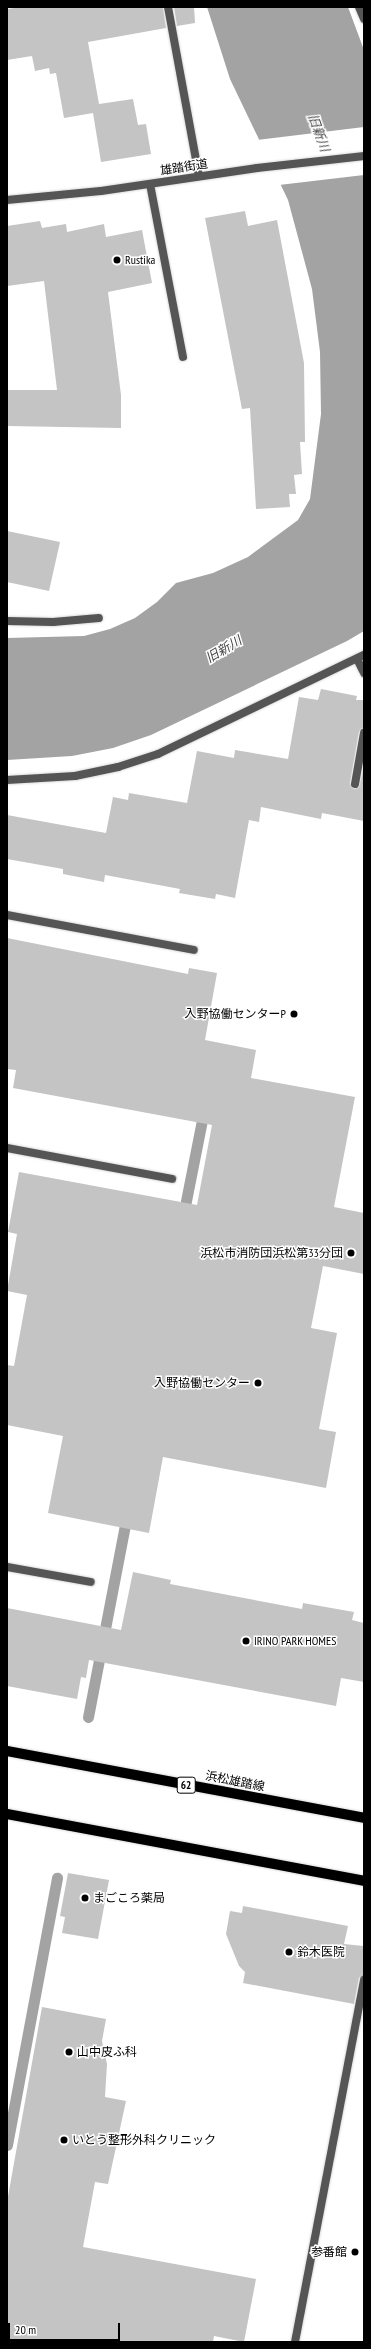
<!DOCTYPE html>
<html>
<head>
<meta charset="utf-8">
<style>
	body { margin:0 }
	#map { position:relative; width:371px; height:2349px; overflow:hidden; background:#fff; font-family:"PT Sans Narrow","Noto Sans JP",sans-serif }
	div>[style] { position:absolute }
	.water>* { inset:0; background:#a3a3a3 }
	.pier>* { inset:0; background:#fff }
	.stream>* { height:11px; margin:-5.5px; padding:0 5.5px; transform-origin:5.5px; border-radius:5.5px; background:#a3a3a3 }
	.building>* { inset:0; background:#c4c4c4 }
	.roads { filter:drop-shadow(0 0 1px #dbdbdb) drop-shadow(0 0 1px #dbdbdb) }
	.minor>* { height:8px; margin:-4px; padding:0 4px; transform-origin:4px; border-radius:4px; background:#555 }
	.tertiary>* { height:8px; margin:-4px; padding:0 4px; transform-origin:4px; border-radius:4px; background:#555 }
	.primary>* { height:10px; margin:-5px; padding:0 5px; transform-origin:5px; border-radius:5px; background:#000 }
	.dots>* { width:11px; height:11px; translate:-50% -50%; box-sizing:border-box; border:2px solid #fff; border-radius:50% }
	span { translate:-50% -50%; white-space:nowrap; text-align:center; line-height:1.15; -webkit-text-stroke:3px #fff; paint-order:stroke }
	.shield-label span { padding:1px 3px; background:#fff; border:1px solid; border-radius:3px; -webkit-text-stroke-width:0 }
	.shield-label { font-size:11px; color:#000; font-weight:700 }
	.street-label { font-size:12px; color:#000 }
	.poi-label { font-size:12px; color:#000 }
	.left { translate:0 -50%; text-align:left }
	.right { translate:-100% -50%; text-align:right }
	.water-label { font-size:13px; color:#444; font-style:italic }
	.frame { position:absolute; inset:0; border:8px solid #000; pointer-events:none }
	.scale { position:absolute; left:8px; top:2323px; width:112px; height:18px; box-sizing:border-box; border:2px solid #000; border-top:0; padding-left:5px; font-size:12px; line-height:14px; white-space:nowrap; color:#000; -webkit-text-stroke:3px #fff; paint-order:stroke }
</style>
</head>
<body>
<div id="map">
	<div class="water">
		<div style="clip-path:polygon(207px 7px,348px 7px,364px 50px,364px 631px,347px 641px,151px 735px,113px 748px,72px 756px,7px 760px,7px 638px,84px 636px,110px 629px,135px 618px,157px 602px,176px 583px,213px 573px,248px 557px,298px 520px,310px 499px,321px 414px,320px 352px,312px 289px,288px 200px,230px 79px)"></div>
	</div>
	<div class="pier">
		<div style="clip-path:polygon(364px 127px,364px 175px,279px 185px,257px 140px)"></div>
	</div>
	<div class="stream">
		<div style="left:183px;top:1216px;width:108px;rotate:-78.8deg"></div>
		<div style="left:88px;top:1717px;width:207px;rotate:-79.1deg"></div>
		<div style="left:7px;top:2145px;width:272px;rotate:-79.4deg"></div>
	</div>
	<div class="building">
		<div style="clip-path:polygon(22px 7px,163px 7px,166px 28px,88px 42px,99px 104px,133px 99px,138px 125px,146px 124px,151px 154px,101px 162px,93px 113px,64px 118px,56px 73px,50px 74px,49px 68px,35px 71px,32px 56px,7px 60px,7px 9px)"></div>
		<div style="clip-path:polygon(174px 7px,194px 7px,195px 23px,177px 26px)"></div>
		<div style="clip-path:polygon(245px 211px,248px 226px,277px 220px,304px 363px,305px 442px,300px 442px,302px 474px,294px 475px,296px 494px,289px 494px,290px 507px,256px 509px,250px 408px,242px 409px,205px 218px)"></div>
		<div style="clip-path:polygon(40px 221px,42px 228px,66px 224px,67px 232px,104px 224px,106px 237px,142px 230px,152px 283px,108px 292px,121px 395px,121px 428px,7px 426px,7px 390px,57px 390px,44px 281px,7px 286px,7px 226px)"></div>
		<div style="clip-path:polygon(7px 531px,60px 542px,49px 591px,7px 582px)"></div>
		<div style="clip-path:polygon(321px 689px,357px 696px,356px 700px,364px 700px,364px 728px,359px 732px,350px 783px,354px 789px,359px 787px,364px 765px,364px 821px,322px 813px,321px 819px,261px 807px,259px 822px,249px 820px,235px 898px,216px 894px,215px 899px,179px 893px,180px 889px,105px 875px,104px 882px,63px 874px,63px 869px,7px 859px,7px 815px,106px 833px,113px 797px,128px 800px,129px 793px,187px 803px,197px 751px,234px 758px,235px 750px,288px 759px,299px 697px,318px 700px)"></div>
		<div style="clip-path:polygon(7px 938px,188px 974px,189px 968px,217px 973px,205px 1040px,256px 1050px,251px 1078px,355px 1097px,334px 1207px,364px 1213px,364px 1274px,323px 1266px,311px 1328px,337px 1333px,319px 1429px,336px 1432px,326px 1488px,163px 1457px,149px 1533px,48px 1513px,63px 1436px,7px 1425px,7px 1365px,14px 1366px,27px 1295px,7px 1291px,17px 1234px,8px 1232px,19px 1172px,197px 1205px,212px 1125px,13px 1088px,16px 1070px,7px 1069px)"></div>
		<div style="clip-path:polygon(133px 1572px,171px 1580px,170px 1584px,302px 1609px,303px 1603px,354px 1612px,352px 1620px,364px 1623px,364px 1682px,341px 1678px,336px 1706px,89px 1660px,86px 1678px,81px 1677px,77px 1699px,7px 1686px,7px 1608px,121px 1630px)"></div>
		<div style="clip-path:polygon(68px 1873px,109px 1880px,98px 1939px,62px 1933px,65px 1917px,60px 1916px)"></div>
		<div style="clip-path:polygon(243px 1906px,348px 1926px,344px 1944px,364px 1946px,364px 1974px,359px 1978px,354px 2004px,243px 1983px,245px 1972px,239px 1966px,226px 1934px,230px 1911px,242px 1913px)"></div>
		<div style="clip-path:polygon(42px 2007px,106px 2019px,102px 2041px,107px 2064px,105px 2097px,126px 2101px,108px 2184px,95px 2182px,83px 2247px,256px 2279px,244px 2342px,214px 2336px,213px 2342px,7px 2342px,7px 2202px)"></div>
	</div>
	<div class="roads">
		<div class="minor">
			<div style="left:359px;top:7px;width:13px;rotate:67deg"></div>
			<div style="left:150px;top:184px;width:176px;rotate:79.2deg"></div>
			<div style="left:7px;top:621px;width:46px;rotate:1.2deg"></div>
			<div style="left:53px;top:622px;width:46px;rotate:-5deg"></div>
			<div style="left:357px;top:659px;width:16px;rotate:63deg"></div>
			<div style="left:7px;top:780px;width:68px;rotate:-3.4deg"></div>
			<div style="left:75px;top:776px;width:44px;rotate:-11.8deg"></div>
			<div style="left:118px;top:767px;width:42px;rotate:-18deg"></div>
			<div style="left:158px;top:754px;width:229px;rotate:-25.7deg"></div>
			<div style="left:355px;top:784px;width:52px;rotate:-80deg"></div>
			<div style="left:7px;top:915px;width:190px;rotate:10.6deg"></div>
			<div style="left:7px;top:1148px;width:168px;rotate:10.6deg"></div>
			<div style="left:7px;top:1567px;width:85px;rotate:10.1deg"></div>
			<div style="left:295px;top:2342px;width:369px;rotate:-79.2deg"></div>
		</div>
		<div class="tertiary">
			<div style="left:168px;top:7px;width:172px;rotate:79.6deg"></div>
			<div style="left:7px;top:200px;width:94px;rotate:-5.5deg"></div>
			<div style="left:101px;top:191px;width:158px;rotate:-8.4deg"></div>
			<div style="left:257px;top:168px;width:108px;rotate:-6.4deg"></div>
		</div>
		<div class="primary">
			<div style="left:7px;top:1751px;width:363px;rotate:10.6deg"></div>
			<div style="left:7px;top:1814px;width:363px;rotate:10.6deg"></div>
		</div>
	</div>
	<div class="dots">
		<div style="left:117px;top:260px;background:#000"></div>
		<div style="left:294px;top:1014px;background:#000"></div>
		<div style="left:351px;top:1253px;background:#000"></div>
		<div style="left:258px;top:1383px;background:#000"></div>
		<div style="left:246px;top:1641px;background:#000"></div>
		<div style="left:85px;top:1898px;background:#000"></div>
		<div style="left:289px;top:1952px;background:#000"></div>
		<div style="left:69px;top:2052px;background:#000"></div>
		<div style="left:64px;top:2140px;background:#000"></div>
		<div style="left:355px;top:2252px;background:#000"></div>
	</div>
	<div class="shield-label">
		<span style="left:186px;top:1785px">62</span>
	</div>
	<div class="street-label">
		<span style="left:184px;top:167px;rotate:-9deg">雄踏街道</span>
		<span style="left:235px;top:1781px;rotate:11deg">浜松雄踏線</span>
	</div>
	<div class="poi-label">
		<span class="left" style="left:125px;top:260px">Rustika</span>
		<span class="right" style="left:286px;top:1014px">入野協働センターP</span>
		<span class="right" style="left:343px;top:1253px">浜松市消防団浜松第33分団</span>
		<span class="right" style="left:250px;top:1383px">入野協働センター</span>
		<span class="left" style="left:254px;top:1641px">IRINO PARK HOMES</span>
		<span class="left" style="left:93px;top:1898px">まごころ薬局</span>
		<span class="left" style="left:297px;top:1952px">鈴木医院</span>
		<span class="left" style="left:77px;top:2052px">山中皮ふ科</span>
		<span class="left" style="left:72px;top:2140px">いとう整形外科クリニック</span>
		<span class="right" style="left:347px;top:2252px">参番館</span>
	</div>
	<div class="water-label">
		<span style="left:318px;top:133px;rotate:70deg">旧新川</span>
		<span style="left:224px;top:650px;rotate:-31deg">旧新川</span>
	</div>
	<div class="frame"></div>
	<div class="scale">20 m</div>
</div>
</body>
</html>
